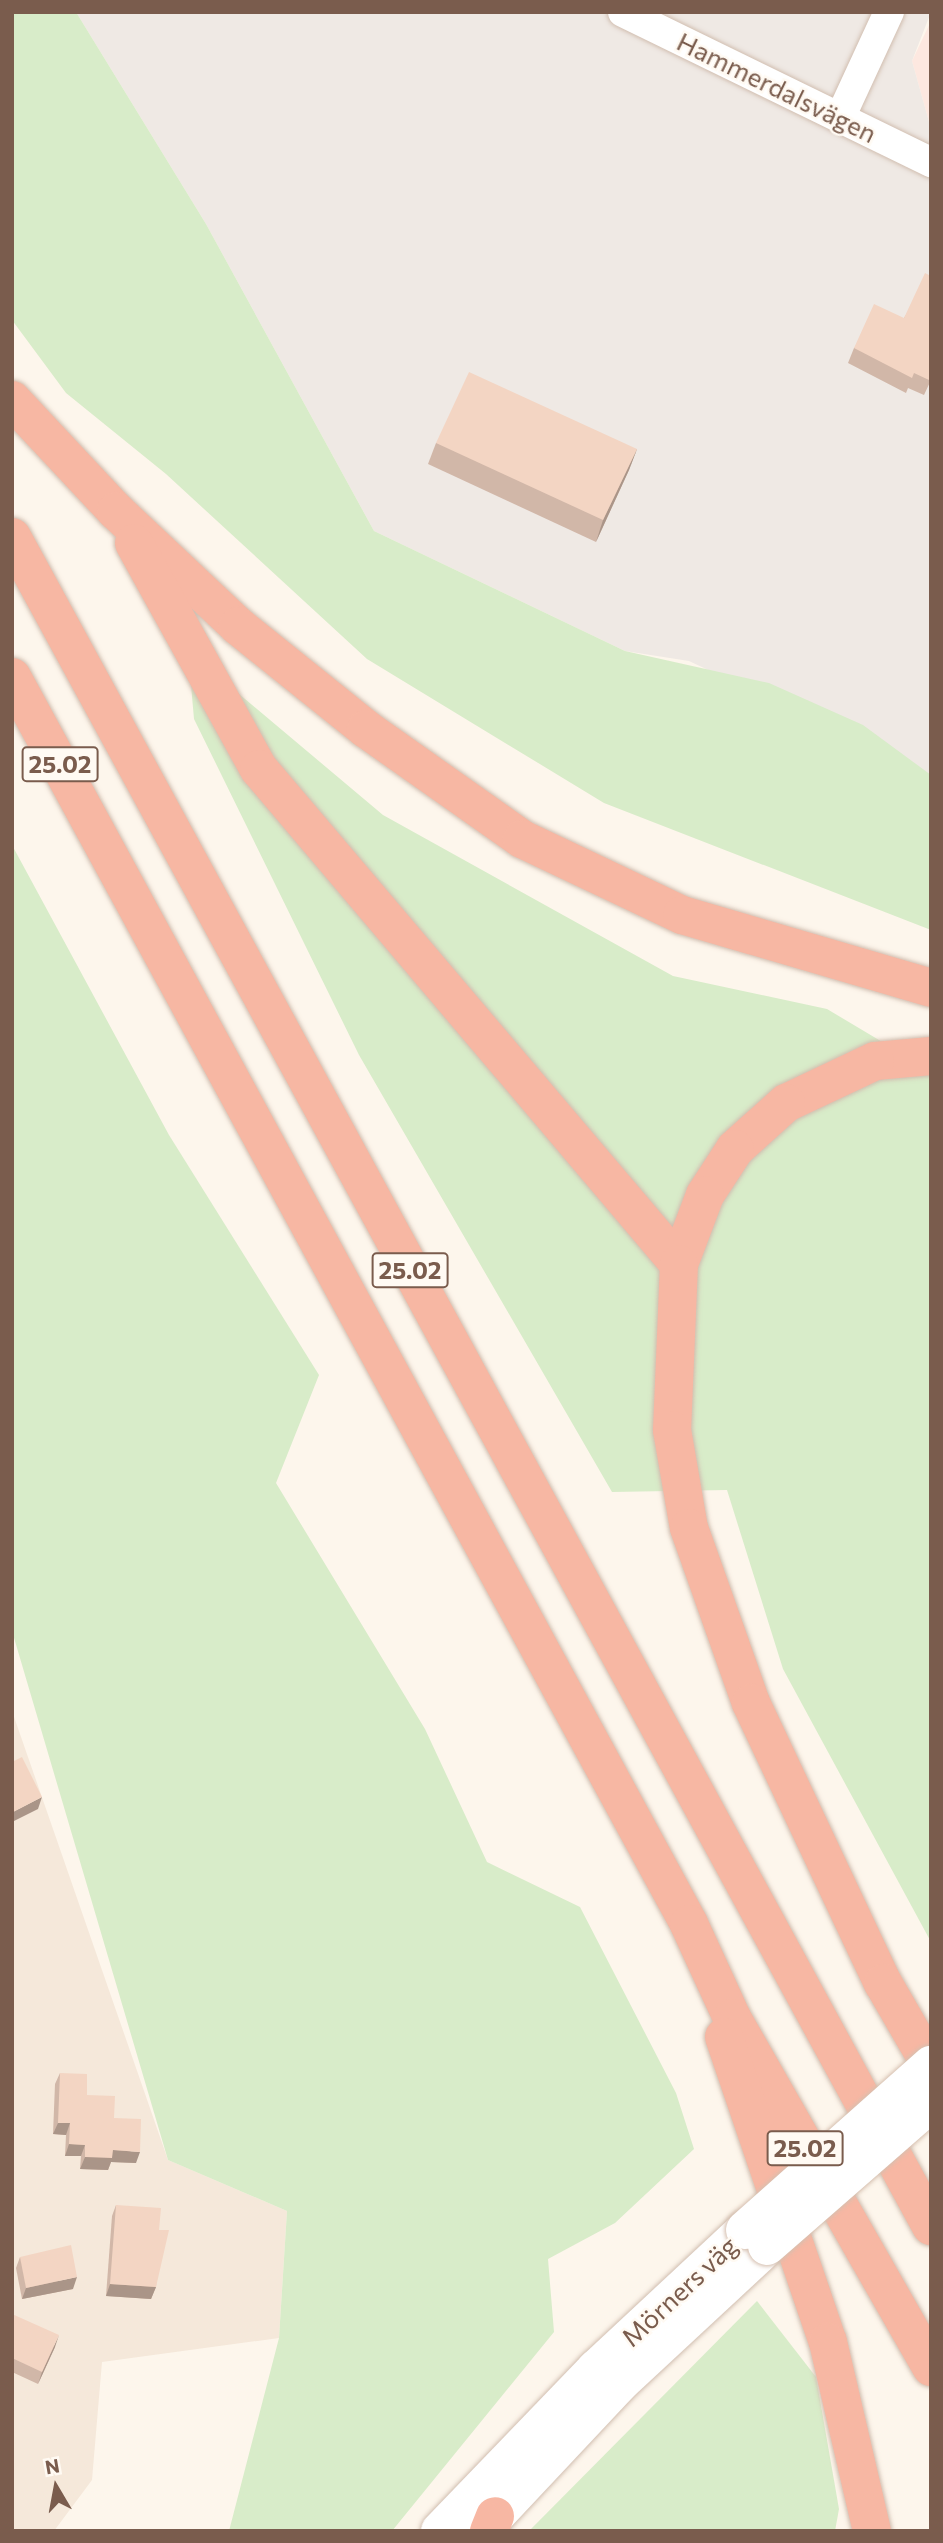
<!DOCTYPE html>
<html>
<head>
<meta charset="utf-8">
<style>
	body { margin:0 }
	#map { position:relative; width:943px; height:2543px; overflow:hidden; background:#fdf6ec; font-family:Commissioner,sans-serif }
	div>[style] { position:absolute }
	.residential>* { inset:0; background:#f5e8da }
	.commercial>* { inset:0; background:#fde8e0 }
	.industrial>* { inset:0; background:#efe9e4 }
	.green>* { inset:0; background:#d8ecc9 }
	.roads { filter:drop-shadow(0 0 2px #d1beb0) drop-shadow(0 0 2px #d1beb0) }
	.minor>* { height:30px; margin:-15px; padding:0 15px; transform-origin:15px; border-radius:15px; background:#fff }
	.secondary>* { height:38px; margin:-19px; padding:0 19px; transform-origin:19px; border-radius:19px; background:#fff }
	.motorway>* { height:38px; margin:-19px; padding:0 19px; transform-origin:19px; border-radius:19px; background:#f7b7a3 }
	.bridges { filter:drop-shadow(0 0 2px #d6c0b0) drop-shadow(0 0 2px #d6c0b0) }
	.secondary-bridge>* { height:38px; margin:-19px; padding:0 19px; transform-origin:19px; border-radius:19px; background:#fff }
	.wall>* { inset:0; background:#d1b7a8 }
	.shaded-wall>* { inset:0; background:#aa9588 }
	.building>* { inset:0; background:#f3d5c3 }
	span { translate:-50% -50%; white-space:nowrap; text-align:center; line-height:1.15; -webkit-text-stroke:5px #fffaf3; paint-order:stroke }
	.shield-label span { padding:2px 5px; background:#fffaf3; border:2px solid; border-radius:5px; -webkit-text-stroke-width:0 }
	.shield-label { font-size:24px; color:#7a5c4d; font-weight:700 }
	.street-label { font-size:26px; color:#7a5c4d }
	.frame { position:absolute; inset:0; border:14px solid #7a5c4d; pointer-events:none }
	.north { position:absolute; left:21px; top:2452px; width:70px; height:70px; -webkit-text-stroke:5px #fffaf3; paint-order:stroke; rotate:350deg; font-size:19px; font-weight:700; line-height:28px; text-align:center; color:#7a5c4d }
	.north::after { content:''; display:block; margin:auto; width:24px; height:32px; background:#7a5c4d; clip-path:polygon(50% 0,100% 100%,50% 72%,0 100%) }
</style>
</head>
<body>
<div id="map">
	<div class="residential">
		<div style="clip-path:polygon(12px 1711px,168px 2160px,287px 2211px,279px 2338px,102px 2362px,92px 2480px,54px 2531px,12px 2531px)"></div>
	</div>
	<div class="commercial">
		<div style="clip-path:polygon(931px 21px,931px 129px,912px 61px)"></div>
	</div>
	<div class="industrial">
		<div style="clip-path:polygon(76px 12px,931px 12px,912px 61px,931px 129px,931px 775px,689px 661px,625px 651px,374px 531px,206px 224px)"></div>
	</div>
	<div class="green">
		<div style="clip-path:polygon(12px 12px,76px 12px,206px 224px,374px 531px,625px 651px,769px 683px,863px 725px,931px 775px,931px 930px,604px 803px,367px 659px,166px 474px,66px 393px,12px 320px)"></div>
		<div style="clip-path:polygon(188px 651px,383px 815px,673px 976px,827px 1009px,931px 1071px,931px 1942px,783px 1669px,727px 1490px,612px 1492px,359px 1055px,194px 719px)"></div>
		<div style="clip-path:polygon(12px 845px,169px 1135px,319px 1375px,276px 1483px,425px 1729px,487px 1862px,580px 1907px,676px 2093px,694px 2149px,615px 2223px,548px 2259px,554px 2332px,392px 2531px,229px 2531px,279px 2338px,287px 2211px,168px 2160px,12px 1631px)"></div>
		<div style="clip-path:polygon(757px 2301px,816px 2377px,839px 2509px,835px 2531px,529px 2531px)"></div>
	</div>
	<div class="roads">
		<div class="minor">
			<div style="left:623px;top:12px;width:343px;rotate:26deg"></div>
			<div style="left:840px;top:118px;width:117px;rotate:-65.2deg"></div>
		</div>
		<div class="secondary">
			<div style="left:440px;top:2531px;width:225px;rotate:-46.1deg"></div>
			<div style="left:596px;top:2369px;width:204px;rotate:-43deg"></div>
			<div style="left:481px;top:2531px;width:202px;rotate:-46.8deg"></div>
			<div style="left:619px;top:2384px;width:194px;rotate:-42.9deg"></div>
		</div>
		<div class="motorway">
			<div style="left:12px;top:400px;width:152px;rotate:46.9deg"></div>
			<div style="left:116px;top:511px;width:168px;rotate:43.3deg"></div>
			<div style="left:238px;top:626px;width:164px;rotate:38.8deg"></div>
			<div style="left:366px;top:729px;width:191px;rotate:35.2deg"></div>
			<div style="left:522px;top:839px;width:177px;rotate:25.4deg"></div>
			<div style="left:682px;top:915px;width:259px;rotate:16.3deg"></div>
			<div style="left:12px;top:537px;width:1923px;rotate:61.45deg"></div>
			<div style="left:134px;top:543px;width:258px;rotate:61.1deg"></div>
			<div style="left:259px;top:769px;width:649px;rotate:49.69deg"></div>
			<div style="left:12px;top:677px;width:1419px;rotate:61.5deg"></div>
			<div style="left:689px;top:1924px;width:103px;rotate:65.4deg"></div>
			<div style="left:732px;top:2018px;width:402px;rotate:60.3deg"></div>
			<div style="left:931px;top:1056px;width:56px;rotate:174.9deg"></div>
			<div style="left:875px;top:1061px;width:98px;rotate:154.7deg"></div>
			<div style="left:786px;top:1103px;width:69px;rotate:138deg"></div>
			<div style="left:735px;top:1149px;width:55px;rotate:123.1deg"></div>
			<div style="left:705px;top:1195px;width:74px;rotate:110.6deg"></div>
			<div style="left:679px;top:1264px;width:166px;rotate:92.4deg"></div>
			<div style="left:672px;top:1430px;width:99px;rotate:80.2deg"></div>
			<div style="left:689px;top:1528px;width:186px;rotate:70.5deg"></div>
			<div style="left:751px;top:1703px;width:310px;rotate:64.8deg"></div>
			<div style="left:883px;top:1983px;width:96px;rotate:60deg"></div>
			<div style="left:724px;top:2037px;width:322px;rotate:71.2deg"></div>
			<div style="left:828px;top:2342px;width:194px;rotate:76.9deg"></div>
			<div style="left:489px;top:2531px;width:16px;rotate:-68deg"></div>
		</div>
	</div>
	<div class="bridges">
		<div class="secondary-bridge">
			<div style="left:745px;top:2230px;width:249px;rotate:-41.6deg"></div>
			<div style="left:767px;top:2246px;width:218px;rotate:-41.1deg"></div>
		</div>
	</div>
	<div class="wall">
		<div style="clip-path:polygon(931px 276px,931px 380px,924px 395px,908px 388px,906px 393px,848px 363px,854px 348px,904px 318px)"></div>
		<div style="clip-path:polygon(436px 443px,637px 449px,629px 470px,596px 542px,428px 464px)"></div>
		<div style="clip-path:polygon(60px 2073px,114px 2118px,136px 2163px,111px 2162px,108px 2170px,80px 2169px,81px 2156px,65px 2156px,66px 2135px,53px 2134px,55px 2084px)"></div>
		<div style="clip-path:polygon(116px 2205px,159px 2230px,156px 2287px,151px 2299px,106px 2296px,112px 2216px)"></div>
		<div style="clip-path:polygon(20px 2257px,73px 2289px,22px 2299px,16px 2268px)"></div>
		<div style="clip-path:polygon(12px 2314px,55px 2347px,38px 2384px,12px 2372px)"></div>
	</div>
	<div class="shaded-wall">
		<div style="clip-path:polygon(637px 449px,629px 470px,596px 542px,603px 520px)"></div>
		<div style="clip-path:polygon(42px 1797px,38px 1809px,12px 1822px,13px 1812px)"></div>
		<div style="clip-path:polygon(58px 2123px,70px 2123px,66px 2135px,53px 2134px)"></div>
		<div style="clip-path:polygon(69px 2144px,85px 2145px,81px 2156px,65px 2156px)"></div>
		<div style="clip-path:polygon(113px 2150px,140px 2152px,136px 2163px,111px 2162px,108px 2170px,80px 2169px,85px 2157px)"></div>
		<div style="clip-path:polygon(77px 2277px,73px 2289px,22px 2299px,26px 2288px)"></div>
		<div style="clip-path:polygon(110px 2284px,156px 2287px,151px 2299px,106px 2296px)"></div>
		<div style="clip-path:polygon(59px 2335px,55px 2347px,38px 2384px,42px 2372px)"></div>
	</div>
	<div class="building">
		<div style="clip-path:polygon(925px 273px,931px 276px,931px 376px,929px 380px,914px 373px,912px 378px,854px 348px,874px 304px,904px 318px)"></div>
		<div style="clip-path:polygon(469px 372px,637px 449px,603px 520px,436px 443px)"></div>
		<div style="clip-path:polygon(22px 1757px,42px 1797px,13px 1812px,12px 1762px)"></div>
		<div style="clip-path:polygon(60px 2073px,87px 2074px,87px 2095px,115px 2096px,114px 2118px,141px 2119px,140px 2152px,113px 2150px,112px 2158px,85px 2157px,85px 2145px,69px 2144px,70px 2123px,58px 2123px)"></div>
		<div style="clip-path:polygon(116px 2205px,161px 2208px,159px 2230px,169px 2230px,156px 2287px,110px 2284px)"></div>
		<div style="clip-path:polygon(71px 2245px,77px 2277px,26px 2288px,20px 2257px)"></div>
		<div style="clip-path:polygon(12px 2314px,59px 2335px,42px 2372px,12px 2358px)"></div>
	</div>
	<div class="shield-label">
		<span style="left:60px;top:764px">25.02</span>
		<span style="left:410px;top:1270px">25.02</span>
		<span style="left:805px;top:2148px">25.02</span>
	</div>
	<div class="street-label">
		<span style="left:777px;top:87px;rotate:26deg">Hammerdalsvägen</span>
		<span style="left:679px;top:2291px;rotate:-43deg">Mörners väg</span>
	</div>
	<div class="frame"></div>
	<div class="north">N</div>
</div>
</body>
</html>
